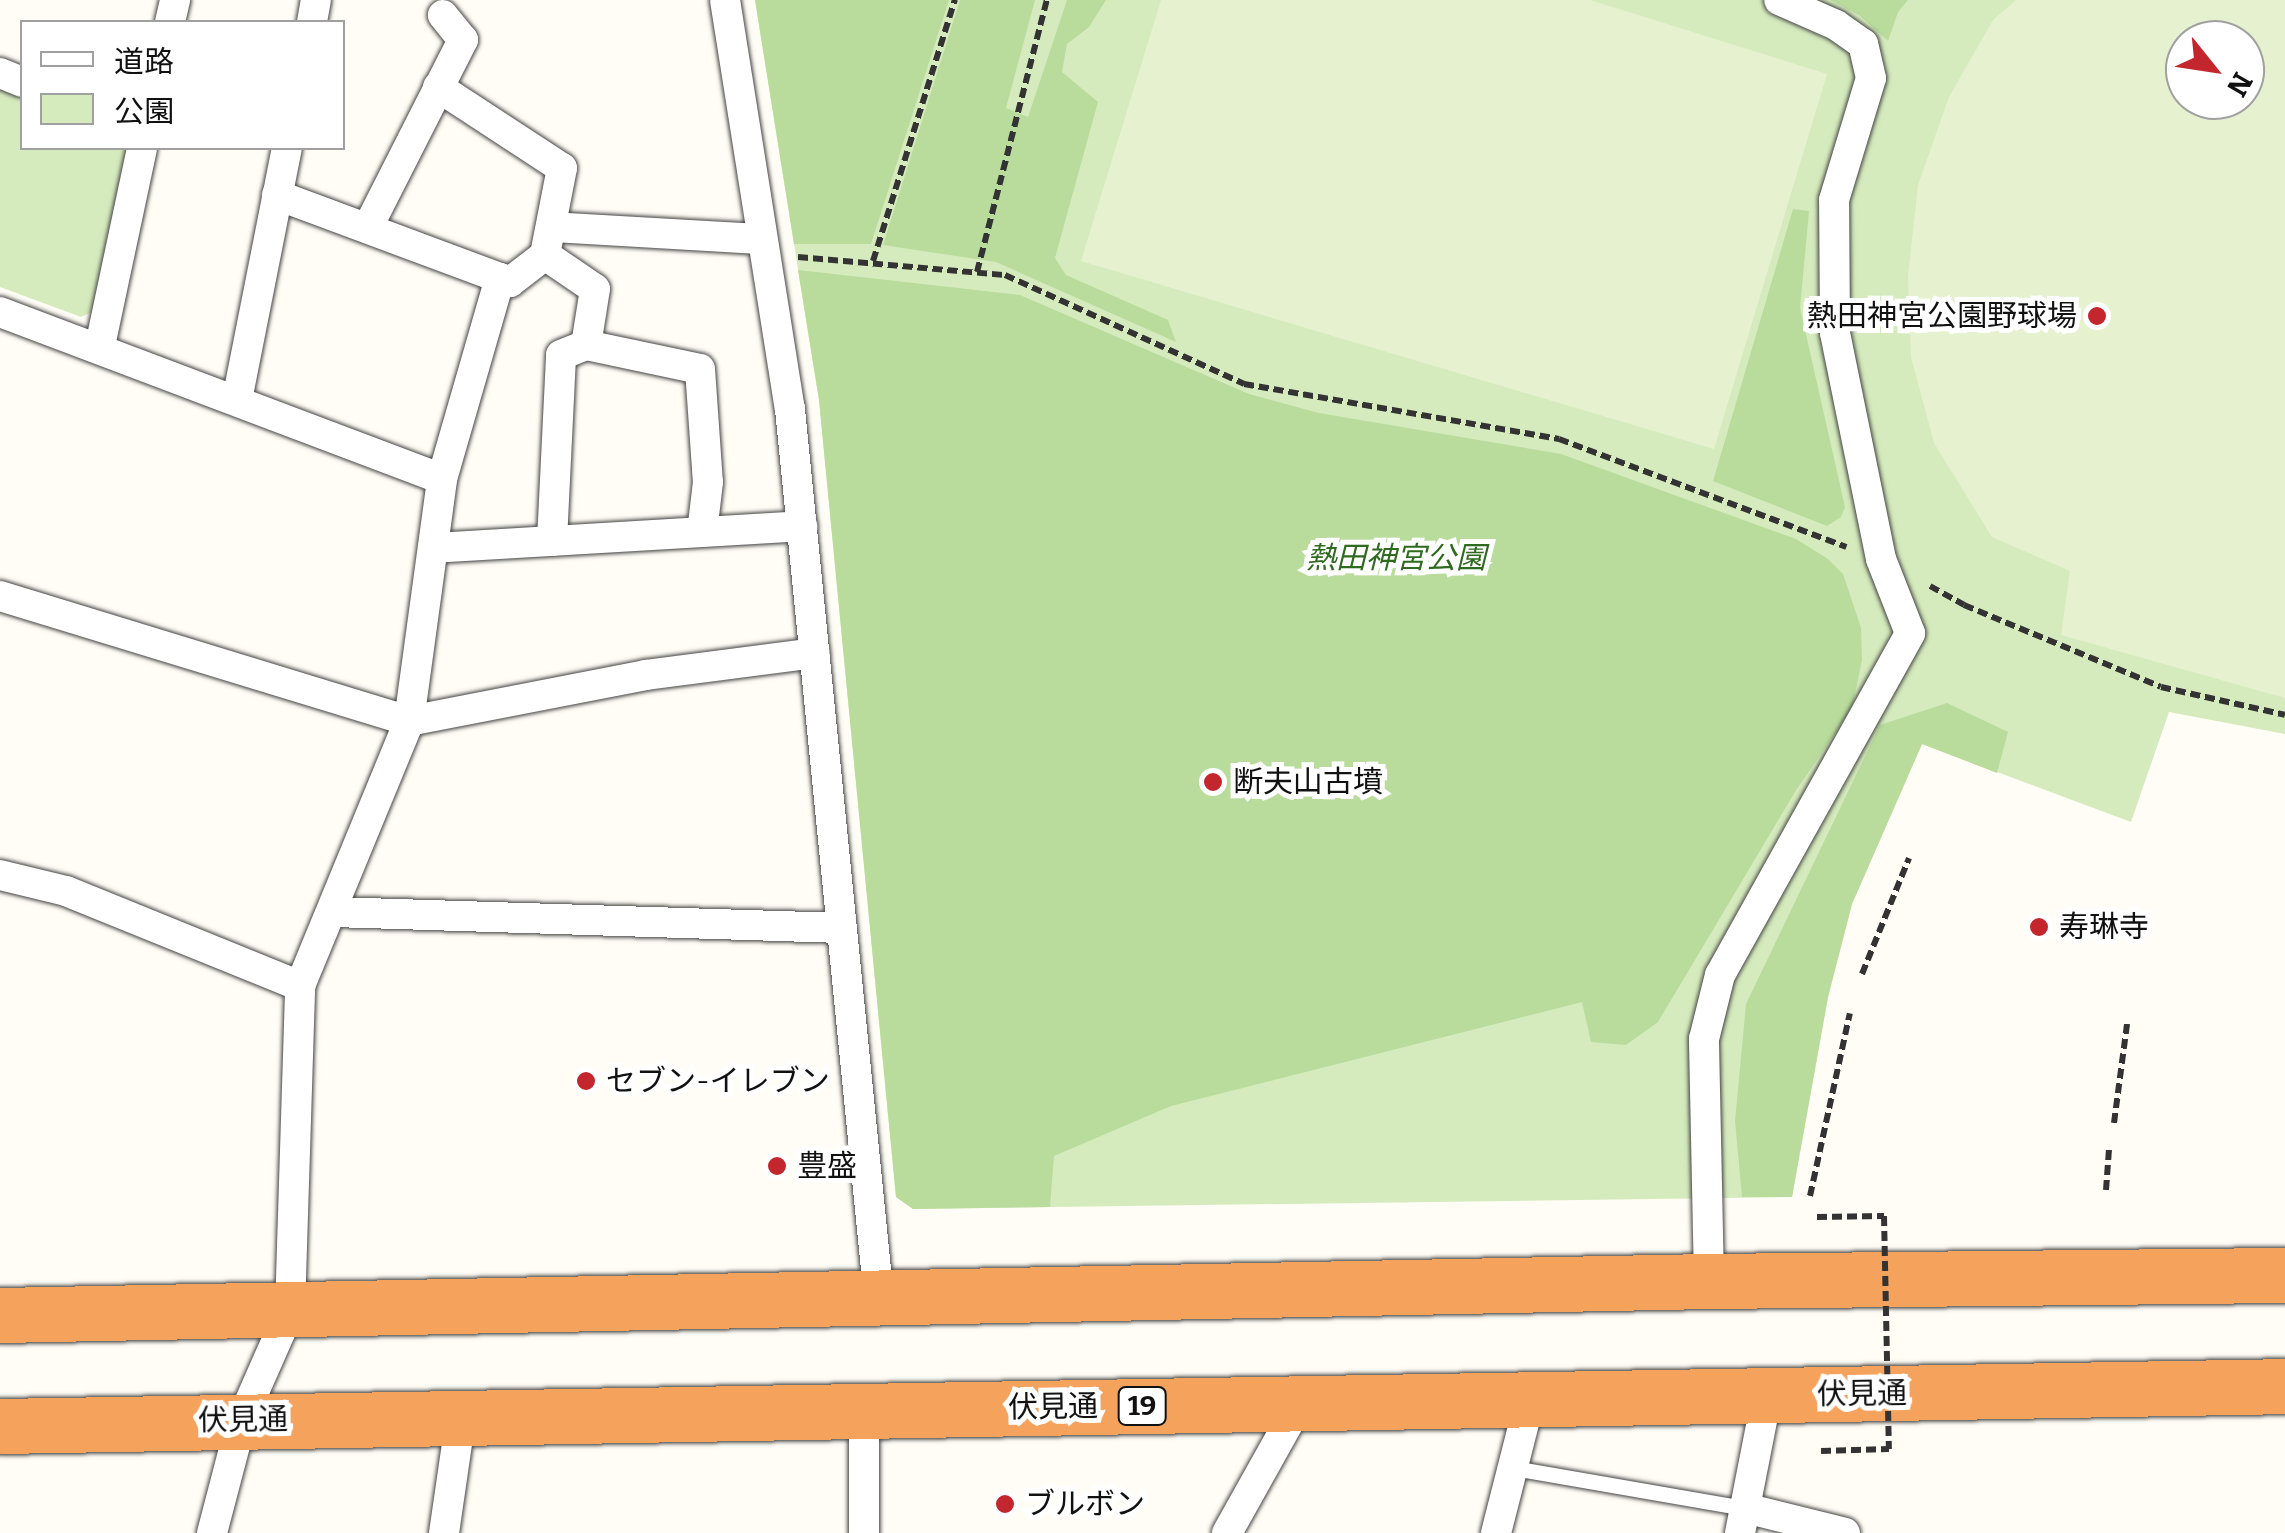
<!DOCTYPE html>
<html>
<head>
<meta charset="utf-8">
<style>
	body { margin:0 }
	#map { position:relative; width:2285px; height:1533px; overflow:hidden; background:#fffdf5; font-family:Bitter,"Noto Sans JP",serif }
	div>[style] { position:absolute }
	.green>* { inset:0; background:#d5ebbd }
	.forest>* { inset:0; background:#b9dc9c }
	.pitch>* { inset:0; background:#e6f2cf }
	.path>* { height:6px; margin-top:-3px; transform-origin:0; background:repeating-linear-gradient(90deg,#333 0 10px,transparent 0 15px) }
	.roads { filter:drop-shadow(0 0 2px #444) drop-shadow(0 0 2px #444) }
	.lane>* { height:15px; margin:-7.5px; padding:0 7.5px; transform-origin:7.5px; border-radius:7.5px; background:#fff }
	.street>* { height:30px; margin:-15px; padding:0 15px; transform-origin:15px; border-radius:15px; background:#fff }
	.highway>* { height:55px; margin:-27.5px; padding:0 27.5px; transform-origin:27.5px; border-radius:27.5px; background:#f5a25d }
	.path-bridge>* { height:6px; margin-top:-3px; transform-origin:0; background:repeating-linear-gradient(90deg,#333 0 10px,transparent 0 15px) }
	.dots>* { width:28px; height:28px; translate:-50% -50%; box-sizing:border-box; border:5px solid #fff; border-radius:50% }
	span { translate:-50% -50%; white-space:nowrap; text-align:center; line-height:1.15; -webkit-text-stroke:10px #fff; paint-order:stroke }
	.shield-label span { padding:2px 8px; background:#fff; border:2px solid; border-radius:8px; -webkit-text-stroke-width:0 }
	.shield-label { font-size:28px; color:#111; font-weight:700 }
	.poi-label { font-size:30px; color:#111 }
	.right { translate:-100% -50%; text-align:right }
	.left { translate:0 -50%; text-align:left }
	.park-label { font-size:30px; color:#2f6b1f; font-style:italic }
	.street-label { font-size:30px; color:#111 }
	.legend { position:absolute; left:20px; top:20px; width:325px; height:130px; box-sizing:border-box; background:#fff; border:2px solid #a0a0a0; margin:0; padding:12px 18px; list-style:none; font-size:30px; color:#111 }
	.legend li { display:flex; align-items:center; gap:20px; height:50px }
	.legend b { width:50px; border:2px solid #a0a0a0 }
	.north { position:absolute; left:2165px; top:20px; width:100px; height:100px; box-sizing:border-box; background:#fff; border:2px solid #a0a0a0; border-radius:50%; rotate:120deg; font-size:28px; font-weight:700; line-height:40px; text-align:center; color:#111 }
	.north::after { content:''; display:block; margin:auto; width:35px; height:45px; background:#c4262e; clip-path:polygon(50% 0,100% 100%,50% 72%,0 100%) }
</style>
</head>
<body>
<div id="map">
	<div class="green">
		<div style="clip-path:polygon(evenodd,755px 0,2285px 0,2285px 734px,2169px 712px,2131px 822px,1922px 744px,1852px 904px,1828px 997px,1792px 1197px,913px 1209px,896px 1197px,819px 400px,755px 0,2185px 40px,2245px 40px,2245px 100px,2185px 100px,2185px 40px)"></div>
		<div style="clip-path:polygon(0 86px,22px 95px,22px 148px,132px 148px,94px 311px,81px 317px,0 287px)"></div>
	</div>
	<div class="forest">
		<div style="clip-path:polygon(755px 0,949px 0,871px 244px,794px 244px)"></div>
		<div style="clip-path:polygon(960px 0,1035px 0,1006px 108px,1028px 117px,1067px 0,1106px 0,1089px 27px,1067px 44px,1062px 72px,1098px 102px,1055px 258px,1066px 275px,1168px 320px,1176px 342px,996px 262px,883px 245px)"></div>
		<div style="clip-path:polygon(1830px 0,1908px 0,1898px 12px,1888px 41px,1859px 15px)"></div>
		<div style="clip-path:polygon(1793px 209px,1809px 211px,1800px 308px,1845px 507px,1841px 517px,1827px 526px,1713px 481px)"></div>
		<div style="clip-path:polygon(798px 270px,1020px 295px,1249px 394px,1319px 413px,1561px 454px,1796px 539px,1828px 559px,1843px 574px,1861px 628px,1862px 660px,1852px 708px,1795px 792px,1658px 1022px,1626px 1045px,1591px 1042px,1582px 1002px,1171px 1106px,1054px 1156px,1050px 1207px,913px 1209px,896px 1197px,819px 400px)"></div>
		<div style="clip-path:polygon(1947px 703px,2008px 732px,1997px 773px,1922px 744px,1852px 904px,1828px 997px,1792px 1197px,1742px 1197px,1735px 1121px,1746px 1004px,1880px 725px)"></div>
	</div>
	<div class="pitch">
		<div style="clip-path:polygon(1161px 0,1590px 0,1827px 74px,1714px 449px,1081px 261px)"></div>
		<div style="clip-path:polygon(evenodd,2016px 0,2285px 0,2285px 698px,2061px 635px,2070px 571px,1992px 537px,1934px 443px,1911px 357px,1908px 276px,1918px 185px,1949px 97px,1993px 20px,2016px 0,2185px 40px,2245px 40px,2245px 100px,2185px 100px,2185px 40px)"></div>
	</div>
	<div class="path">
		<div style="left:798px;top:257px;width:208px;rotate:5deg"></div>
		<div style="left:1005px;top:275px;width:263px;rotate:24.5deg"></div>
		<div style="left:1244px;top:384px;width:320px;rotate:9.9deg"></div>
		<div style="left:1559px;top:439px;width:307px;rotate:20.6deg"></div>
		<div style="left:873px;top:261px;width:274px;rotate:-72.6deg"></div>
		<div style="left:977px;top:272px;width:281px;rotate:-75.6deg"></div>
		<div style="left:1930px;top:586px;width:39px;rotate:29deg"></div>
		<div style="left:1964px;top:605px;width:213px;rotate:22.6deg"></div>
		<div style="left:2161px;top:687px;width:127px;rotate:12.7deg"></div>
		<div style="left:1862px;top:974px;width:125px;rotate:-67.9deg"></div>
		<div style="left:2114px;top:1123px;width:100px;rotate:-82.5deg"></div>
		<div style="left:2106px;top:1190px;width:41px;rotate:-85.8deg"></div>
		<div style="left:1810px;top:1196px;width:187px;rotate:-77.7deg"></div>
		<div style="left:1817px;top:1217px;width:67px;rotate:-0.9deg"></div>
		<div style="left:1821px;top:1451px;width:68px;rotate:-1.7deg"></div>
	</div>
	<div class="roads">
		<div class="lane">
			<div style="left:1513px;top:1468px;width:235px;rotate:9.8deg"></div>
		</div>
		<div class="street">
			<div style="left:725px;top:0;width:414px;rotate:81deg"></div>
			<div style="left:790px;top:409px;width:894px;rotate:84.29deg"></div>
			<div style="left:170px;top:22px;width:23px;rotate:-77deg"></div>
			<div style="left:312px;top:22px;width:22px;rotate:-80deg"></div>
			<div style="left:0;top:73px;width:24px;rotate:22deg"></div>
			<div style="left:438px;top:87px;width:148px;rotate:33.2deg"></div>
			<div style="left:562px;top:168px;width:89px;rotate:101.1deg"></div>
			<div style="left:545px;top:255px;width:60px;rotate:34.2deg"></div>
			<div style="left:595px;top:289px;width:57px;rotate:99.1deg"></div>
			<div style="left:586px;top:345px;width:116px;rotate:11.9deg"></div>
			<div style="left:700px;top:369px;width:113px;rotate:86deg"></div>
			<div style="left:708px;top:482px;width:50px;rotate:96.8deg"></div>
			<div style="left:277px;top:195px;width:238px;rotate:20.4deg"></div>
			<div style="left:368px;top:227px;width:210px;rotate:-63.1deg"></div>
			<div style="left:463px;top:40px;width:32px;rotate:-129deg"></div>
			<div style="left:551px;top:227px;width:211px;rotate:3.3deg"></div>
			<div style="left:0;top:312px;width:472px;rotate:20.7deg"></div>
			<div style="left:100px;top:346px;width:202px;rotate:-78deg"></div>
			<div style="left:237px;top:400px;width:257px;rotate:-78.8deg"></div>
			<div style="left:552px;top:541px;width:186px;rotate:-87.2deg"></div>
			<div style="left:561px;top:355px;width:27px;rotate:-22deg"></div>
			<div style="left:433px;top:548px;width:370px;rotate:-3.4deg"></div>
			<div style="left:0;top:596px;width:428px;rotate:17deg"></div>
			<div style="left:409px;top:721px;width:241px;rotate:-11deg"></div>
			<div style="left:646px;top:675px;width:170px;rotate:-7.4deg"></div>
			<div style="left:0;top:875px;width:68px;rotate:13.6deg"></div>
			<div style="left:66px;top:891px;width:253px;rotate:22.1deg"></div>
			<div style="left:333px;top:912px;width:509px;rotate:1.8deg"></div>
			<div style="left:1709px;top:1281px;width:242px;rotate:-91.2deg"></div>
			<div style="left:1704px;top:1039px;width:66px;rotate:-76deg"></div>
			<div style="left:1720px;top:975px;width:391px;rotate:-60.9deg"></div>
			<div style="left:1910px;top:633px;width:79px;rotate:-111.4deg"></div>
			<div style="left:1881px;top:559px;width:231px;rotate:-101.5deg"></div>
			<div style="left:1835px;top:333px;width:133px;rotate:-90.4deg"></div>
			<div style="left:1834px;top:200px;width:127px;rotate:-73.1deg"></div>
			<div style="left:1871px;top:78px;width:35px;rotate:-103deg"></div>
			<div style="left:1863px;top:44px;width:33px;rotate:-145deg"></div>
			<div style="left:1836px;top:25px;width:62px;rotate:-156.3deg"></div>
			<div style="left:864px;top:1410px;width:123px;rotate:90deg"></div>
			<div style="left:1745px;top:1508px;width:103px;rotate:14deg"></div>
			<div style="left:212px;top:1533px;width:118px;rotate:-75.3deg"></div>
			<div style="left:242px;top:1419px;width:119px;rotate:-66.2deg"></div>
			<div style="left:290px;top:1310px;width:324px;rotate:-88.2deg"></div>
			<div style="left:300px;top:986px;width:287px;rotate:-67.6deg"></div>
			<div style="left:409px;top:721px;width:244px;rotate:-82.2deg"></div>
			<div style="left:442px;top:479px;width:209px;rotate:-73.9deg"></div>
			<div style="left:500px;top:278px;width:11px;rotate:22deg"></div>
			<div style="left:510px;top:282px;width:44px;rotate:-37.6deg"></div>
			<div style="left:444px;top:1533px;width:118px;rotate:-81.7deg"></div>
			<div style="left:1227px;top:1533px;width:148px;rotate:-60.8deg"></div>
			<div style="left:1496px;top:1533px;width:137px;rotate:-75.7deg"></div>
			<div style="left:1740px;top:1533px;width:140px;rotate:-78.9deg"></div>
		</div>
		<div class="highway">
			<div style="left:0;top:1315px;width:1709px;rotate:-1.14deg"></div>
			<div style="left:1709px;top:1281px;width:576px;rotate:-0.6deg"></div>
			<div style="left:0;top:1426px;width:2285px;rotate:-1deg"></div>
		</div>
	</div>
	<div class="path-bridge">
		<div style="left:1884px;top:1216px;width:233px;rotate:88.8deg"></div>
	</div>
	<div class="dots">
		<div style="left:2097px;top:316px;background:#c4262e"></div>
		<div style="left:1213px;top:782px;background:#c4262e"></div>
		<div style="left:2039px;top:927px;background:#c4262e"></div>
		<div style="left:586px;top:1081px;background:#c4262e"></div>
		<div style="left:777px;top:1166px;background:#c4262e"></div>
		<div style="left:1005px;top:1504px;background:#c4262e"></div>
	</div>
	<div class="shield-label">
		<span style="left:1142px;top:1406px">19</span>
	</div>
	<div class="poi-label">
		<span class="right" style="left:2077px;top:316px">熱田神宮公園野球場</span>
		<span class="left" style="left:1233px;top:782px">断夫山古墳</span>
		<span class="left" style="left:2059px;top:927px">寿琳寺</span>
		<span class="left" style="left:606px;top:1081px">セブン-イレブン</span>
		<span class="left" style="left:797px;top:1166px">豊盛</span>
		<span class="left" style="left:1025px;top:1504px">ブルボン</span>
	</div>
	<div class="park-label">
		<span style="left:1396px;top:558px">熱田神宮公園</span>
	</div>
	<div class="street-label">
		<span style="left:1862px;top:1394px;rotate:-1deg">伏見通</span>
		<span style="left:1053px;top:1407px;rotate:-1deg">伏見通</span>
		<span style="left:243px;top:1420px;rotate:-1deg">伏見通</span>
	</div>
	<ul class="legend">
	<li><b style="height:12px;background:#fff"></b>道路</li>
	<li><b style="height:28px;background:#d5ebbd"></b>公園</li>
	</ul>
	<div class="north">N</div>
</div>
</body>
</html>
